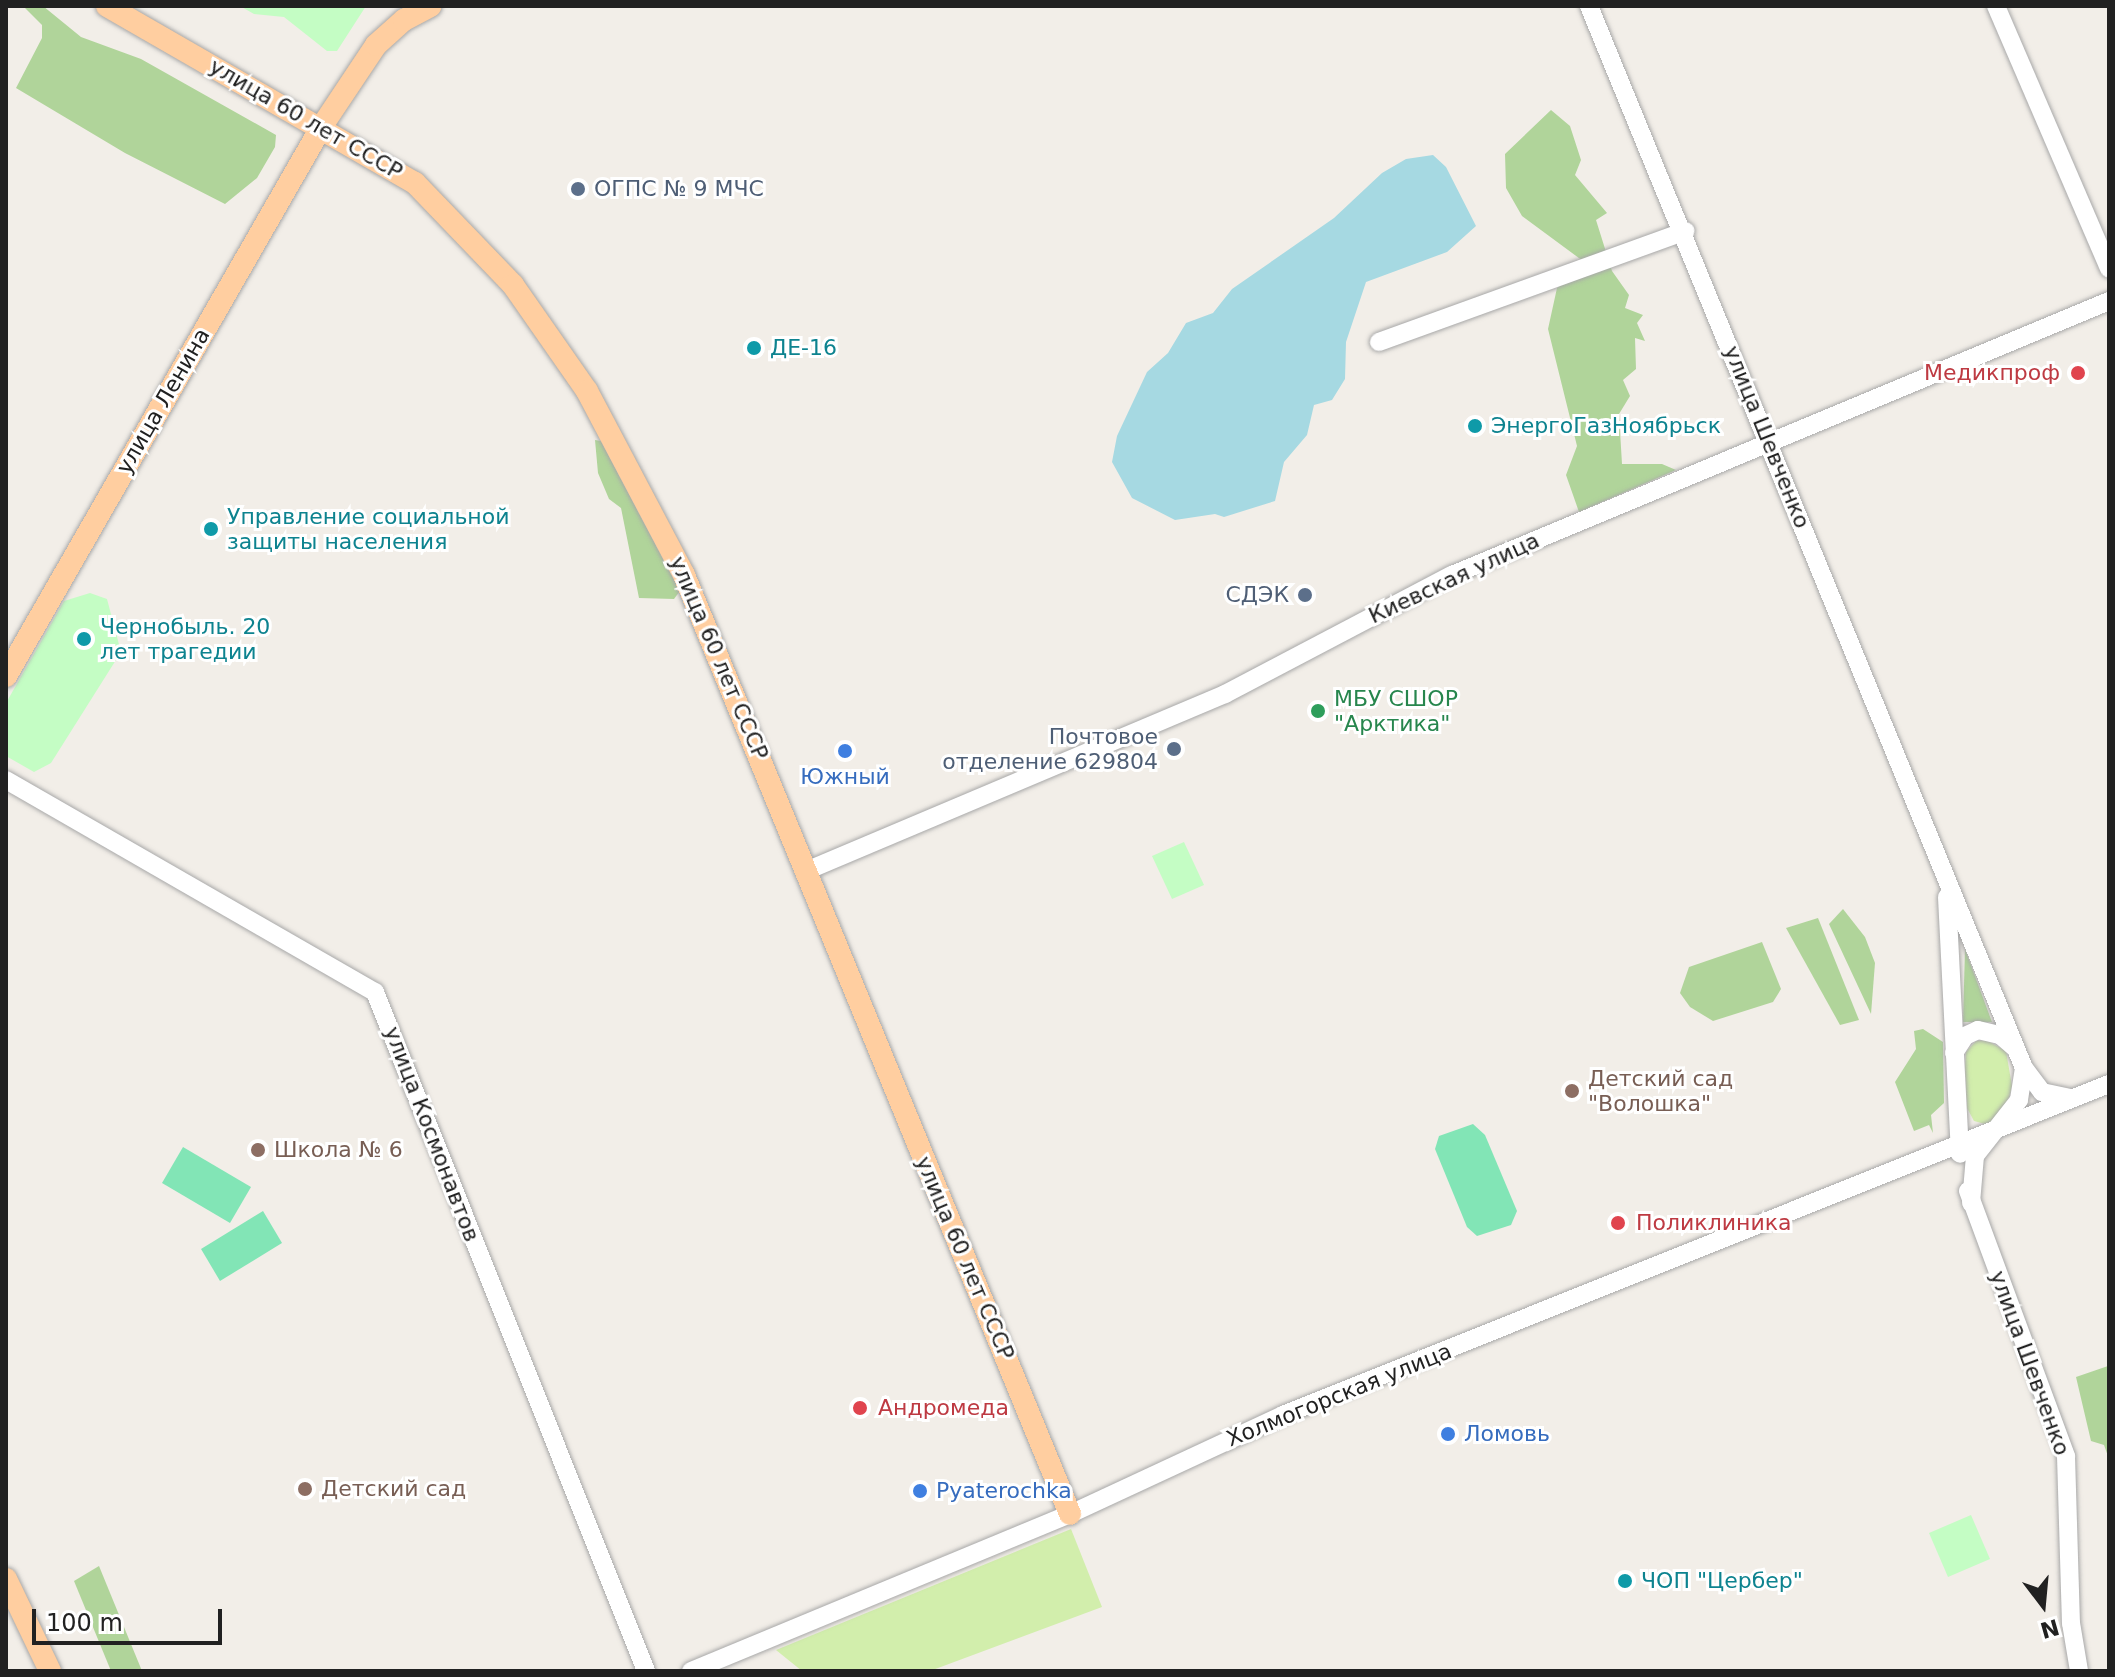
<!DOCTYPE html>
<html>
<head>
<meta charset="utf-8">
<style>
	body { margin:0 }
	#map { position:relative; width:2115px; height:1677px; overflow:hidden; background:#f2eee8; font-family:"DejaVu Sans",sans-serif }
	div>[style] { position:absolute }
	.grass>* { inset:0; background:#d2eeac }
	.forest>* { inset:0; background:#b0d49a }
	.park>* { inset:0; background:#c4fdc4 }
	.pitch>* { inset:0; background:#82e5b6 }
	.water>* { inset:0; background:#a6d9e2 }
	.roads { filter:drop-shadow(0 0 2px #a8a8a8) drop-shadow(0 0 2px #a8a8a8) }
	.minor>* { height:18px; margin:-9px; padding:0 9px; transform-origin:9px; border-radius:9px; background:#fff }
	.major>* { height:22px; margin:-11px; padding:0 11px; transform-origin:11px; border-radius:11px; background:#ffcea0 }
	.dots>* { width:22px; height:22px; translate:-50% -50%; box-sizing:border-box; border:4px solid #fff; border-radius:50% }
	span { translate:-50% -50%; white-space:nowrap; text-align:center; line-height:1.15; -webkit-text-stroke:6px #fff; paint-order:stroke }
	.street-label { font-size:22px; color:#212121 }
	.service-label { font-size:22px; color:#4e5e75 }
	.left { translate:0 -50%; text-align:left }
	.right { translate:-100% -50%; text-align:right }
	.culture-label { font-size:22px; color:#0d838f }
	.health-label { font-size:22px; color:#be3a42 }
	.leisure-label { font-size:22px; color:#27864d }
	.shop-label { font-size:22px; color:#366cbe }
	.education-label { font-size:22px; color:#785e54 }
	.frame { position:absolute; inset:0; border:8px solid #212121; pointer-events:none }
	.north { position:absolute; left:2003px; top:1565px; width:80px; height:80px; -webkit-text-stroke:6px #fff; paint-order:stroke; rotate:164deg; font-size:22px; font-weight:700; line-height:32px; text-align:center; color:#212121 }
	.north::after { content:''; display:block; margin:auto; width:28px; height:36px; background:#212121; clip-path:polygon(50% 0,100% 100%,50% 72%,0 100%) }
	.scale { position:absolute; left:32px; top:1609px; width:190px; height:36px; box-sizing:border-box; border:4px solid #212121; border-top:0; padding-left:10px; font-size:24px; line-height:28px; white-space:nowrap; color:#212121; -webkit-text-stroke:6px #fff; paint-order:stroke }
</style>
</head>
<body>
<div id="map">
	<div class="grass">
		<div style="clip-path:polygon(1986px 1040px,2006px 1051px,2012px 1086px,2007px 1105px,1996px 1120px,1985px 1124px,1974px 1121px,1967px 1108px,1965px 1067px,1966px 1052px,1976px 1041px)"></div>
		<div style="clip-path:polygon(1071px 1529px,1102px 1607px,930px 1671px,802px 1671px,776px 1650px)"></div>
	</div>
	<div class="forest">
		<div style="clip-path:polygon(43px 6px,81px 37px,141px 59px,276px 135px,275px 147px,257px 178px,225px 204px,125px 153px,16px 88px,42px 38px,42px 25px,25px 8px)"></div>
		<div style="clip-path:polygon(1551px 110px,1570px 126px,1581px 160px,1575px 175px,1607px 213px,1596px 220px,1612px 271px,1629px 295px,1625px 308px,1643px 315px,1637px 323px,1645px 341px,1635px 338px,1636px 369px,1623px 380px,1630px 396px,1619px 414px,1622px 464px,1662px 464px,1676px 470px,1579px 512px,1566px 475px,1577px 446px,1548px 329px,1557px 288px,1587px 264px,1522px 216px,1506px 188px,1505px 154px)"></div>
		<div style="clip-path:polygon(595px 440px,601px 441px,680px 591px,674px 599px,639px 598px,621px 508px,609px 499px,598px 473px)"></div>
		<div style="clip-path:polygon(1843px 909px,1865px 937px,1875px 963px,1871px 1014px,1829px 924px)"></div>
		<div style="clip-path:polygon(1818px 918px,1859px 1020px,1840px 1025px,1786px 928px)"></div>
		<div style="clip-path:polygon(1762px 942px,1781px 989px,1773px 1002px,1713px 1021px,1690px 1007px,1680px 993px,1689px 967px)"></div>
		<div style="clip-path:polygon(1965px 949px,1992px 1022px,1963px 1022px)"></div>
		<div style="clip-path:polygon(1923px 1029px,1943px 1042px,1944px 1103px,1931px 1115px,1933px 1133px,1929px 1125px,1914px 1131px,1895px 1082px,1916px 1049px,1914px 1031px)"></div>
		<div style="clip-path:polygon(2108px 1366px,2109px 1369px,2109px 1459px,2104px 1445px,2091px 1441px,2076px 1377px)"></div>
		<div style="clip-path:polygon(99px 1566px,142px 1671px,111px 1671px,74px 1581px)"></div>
	</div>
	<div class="park">
		<div style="clip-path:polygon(240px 6px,366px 6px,337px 51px,327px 51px,284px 17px,254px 14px)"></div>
		<div style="clip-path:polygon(90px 593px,107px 599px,121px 652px,51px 763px,34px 772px,6px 756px,6px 703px,64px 601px)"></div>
		<div style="clip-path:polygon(1184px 842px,1204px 885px,1172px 899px,1152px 856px)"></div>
		<div style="clip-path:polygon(1971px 1515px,1990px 1559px,1948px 1577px,1929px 1533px)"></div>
	</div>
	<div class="pitch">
		<div style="clip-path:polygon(1473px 1124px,1485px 1135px,1517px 1211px,1511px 1225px,1477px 1236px,1467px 1227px,1435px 1149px,1439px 1136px)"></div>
		<div style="clip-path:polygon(183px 1147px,251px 1187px,230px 1223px,162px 1183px)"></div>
		<div style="clip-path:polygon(263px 1211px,282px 1243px,220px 1281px,201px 1249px)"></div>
	</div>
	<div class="water">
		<div style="clip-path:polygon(1433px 155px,1446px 167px,1476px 226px,1447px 252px,1366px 282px,1346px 342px,1345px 379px,1332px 400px,1314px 405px,1307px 435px,1284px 462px,1275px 501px,1224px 517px,1215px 514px,1175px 520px,1132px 498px,1112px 462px,1117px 436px,1147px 372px,1168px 353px,1186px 323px,1213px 313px,1232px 289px,1334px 218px,1382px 173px,1406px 159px)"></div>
	</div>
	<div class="roads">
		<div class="minor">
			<div style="left:1589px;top:6px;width:1148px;rotate:67.73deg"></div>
			<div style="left:2024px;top:1068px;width:32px;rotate:99deg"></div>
			<div style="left:2019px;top:1100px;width:71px;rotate:128.2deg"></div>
			<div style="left:1975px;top:1156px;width:47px;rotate:94.9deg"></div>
			<div style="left:1996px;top:6px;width:286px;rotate:66.7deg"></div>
			<div style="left:1379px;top:342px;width:326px;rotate:-19.9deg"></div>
			<div style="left:6px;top:780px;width:426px;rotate:29.9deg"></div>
			<div style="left:375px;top:992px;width:731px;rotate:68.24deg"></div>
			<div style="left:806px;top:871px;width:455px;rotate:-22.9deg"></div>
			<div style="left:1225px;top:694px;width:256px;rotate:-27.7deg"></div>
			<div style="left:1452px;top:575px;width:712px;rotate:-22.64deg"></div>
			<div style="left:1947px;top:897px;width:257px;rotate:87.1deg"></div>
			<div style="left:1954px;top:1053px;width:20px;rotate:-57deg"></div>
			<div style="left:1965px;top:1036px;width:14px;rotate:-25deg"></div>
			<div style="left:1978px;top:1030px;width:23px;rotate:13deg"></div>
			<div style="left:2000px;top:1035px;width:21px;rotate:41deg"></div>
			<div style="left:2024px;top:1068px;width:30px;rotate:53deg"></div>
			<div style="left:2042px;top:1092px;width:29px;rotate:12deg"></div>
			<div style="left:1968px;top:1191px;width:283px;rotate:69.7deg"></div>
			<div style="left:2066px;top:1456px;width:167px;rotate:88.3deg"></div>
			<div style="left:2071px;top:1623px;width:49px;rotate:80.5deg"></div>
			<div style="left:691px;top:1671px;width:410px;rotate:-22.5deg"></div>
			<div style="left:1070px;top:1514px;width:235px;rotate:-24.9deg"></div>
			<div style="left:1283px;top:1415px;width:890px;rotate:-21.84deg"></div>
		</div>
		<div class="major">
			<div style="left:107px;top:6px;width:355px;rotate:29.9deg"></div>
			<div style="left:415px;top:183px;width:141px;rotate:46.1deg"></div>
			<div style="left:513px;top:285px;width:129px;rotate:55.1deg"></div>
			<div style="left:587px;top:391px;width:208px;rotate:62.2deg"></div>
			<div style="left:684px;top:575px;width:1015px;rotate:67.65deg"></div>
			<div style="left:6px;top:676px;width:634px;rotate:-60.12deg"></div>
			<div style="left:322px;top:126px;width:97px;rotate:-56.3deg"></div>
			<div style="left:376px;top:45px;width:38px;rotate:-42deg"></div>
			<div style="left:404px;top:20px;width:30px;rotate:-28deg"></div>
			<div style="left:6px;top:1579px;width:102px;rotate:64.4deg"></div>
		</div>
	</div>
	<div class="dots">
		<div style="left:578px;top:189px;background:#5c6f8a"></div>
		<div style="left:754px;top:348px;background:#0f9aa8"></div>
		<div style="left:2078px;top:373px;background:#e0444e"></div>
		<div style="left:1475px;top:426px;background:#0f9aa8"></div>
		<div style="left:211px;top:529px;background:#0f9aa8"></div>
		<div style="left:1305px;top:595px;background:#5c6f8a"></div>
		<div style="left:84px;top:639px;background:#0f9aa8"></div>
		<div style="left:1318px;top:711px;background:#2e9e5b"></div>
		<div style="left:1174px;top:749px;background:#5c6f8a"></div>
		<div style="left:845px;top:751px;background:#3f7fe0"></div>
		<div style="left:1572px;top:1091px;background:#8d6e63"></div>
		<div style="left:258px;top:1150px;background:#8d6e63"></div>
		<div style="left:1618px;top:1223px;background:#e0444e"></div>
		<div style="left:860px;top:1408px;background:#e0444e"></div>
		<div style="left:1448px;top:1434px;background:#3f7fe0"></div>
		<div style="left:305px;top:1489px;background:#8d6e63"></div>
		<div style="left:920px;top:1491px;background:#3f7fe0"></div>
		<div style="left:1625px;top:1581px;background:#0f9aa8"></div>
	</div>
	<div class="street-label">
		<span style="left:306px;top:119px;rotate:30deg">улица 60 лет СССР</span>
		<span style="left:163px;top:401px;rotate:-60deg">улица Ленина</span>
		<span style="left:1767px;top:437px;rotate:68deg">улица Шевченко</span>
		<span style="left:1454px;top:578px;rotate:-25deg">Киевская улица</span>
		<span style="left:719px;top:658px;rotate:67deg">улица 60 лет СССР</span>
		<span style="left:432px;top:1134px;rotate:69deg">улица Космонавтов</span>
		<span style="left:965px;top:1258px;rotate:67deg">улица 60 лет СССР</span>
		<span style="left:2030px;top:1363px;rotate:70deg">улица Шевченко</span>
		<span style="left:1339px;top:1395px;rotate:-22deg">Холмогорская улица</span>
	</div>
	<div class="service-label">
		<span class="left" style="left:594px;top:189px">ОГПС № 9 МЧС</span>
		<span class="right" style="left:1289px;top:595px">СДЭК</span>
		<span class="right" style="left:1158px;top:749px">Почтовое<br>отделение 629804</span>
	</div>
	<div class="culture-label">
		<span class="left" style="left:770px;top:348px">ДЕ-16</span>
		<span class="left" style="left:1491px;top:426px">ЭнергоГазНоябрьск</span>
		<span class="left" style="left:227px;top:529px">Управление социальной<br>защиты населения</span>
		<span class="left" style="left:100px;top:639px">Чернобыль. 20<br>лет трагедии</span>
		<span class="left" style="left:1641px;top:1581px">ЧОП "Цербер"</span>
	</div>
	<div class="health-label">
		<span class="right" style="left:2060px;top:373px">Медикпроф</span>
		<span class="left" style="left:1636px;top:1223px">Поликлиника</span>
		<span class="left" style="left:878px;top:1408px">Андромеда</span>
	</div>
	<div class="leisure-label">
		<span class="left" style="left:1334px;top:711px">МБУ СШОР<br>"Арктика"</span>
	</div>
	<div class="shop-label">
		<span style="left:845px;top:777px">Южный</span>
		<span class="left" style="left:1464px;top:1434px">Ломовь</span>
		<span class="left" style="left:936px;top:1491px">Pyaterochka</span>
	</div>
	<div class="education-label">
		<span class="left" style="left:1588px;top:1091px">Детский сад<br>"Волошка"</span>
		<span class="left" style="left:274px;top:1150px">Школа № 6</span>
		<span class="left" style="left:321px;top:1489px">Детский сад</span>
	</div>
	<div class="frame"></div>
	<div class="north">N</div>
	<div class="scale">100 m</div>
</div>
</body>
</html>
